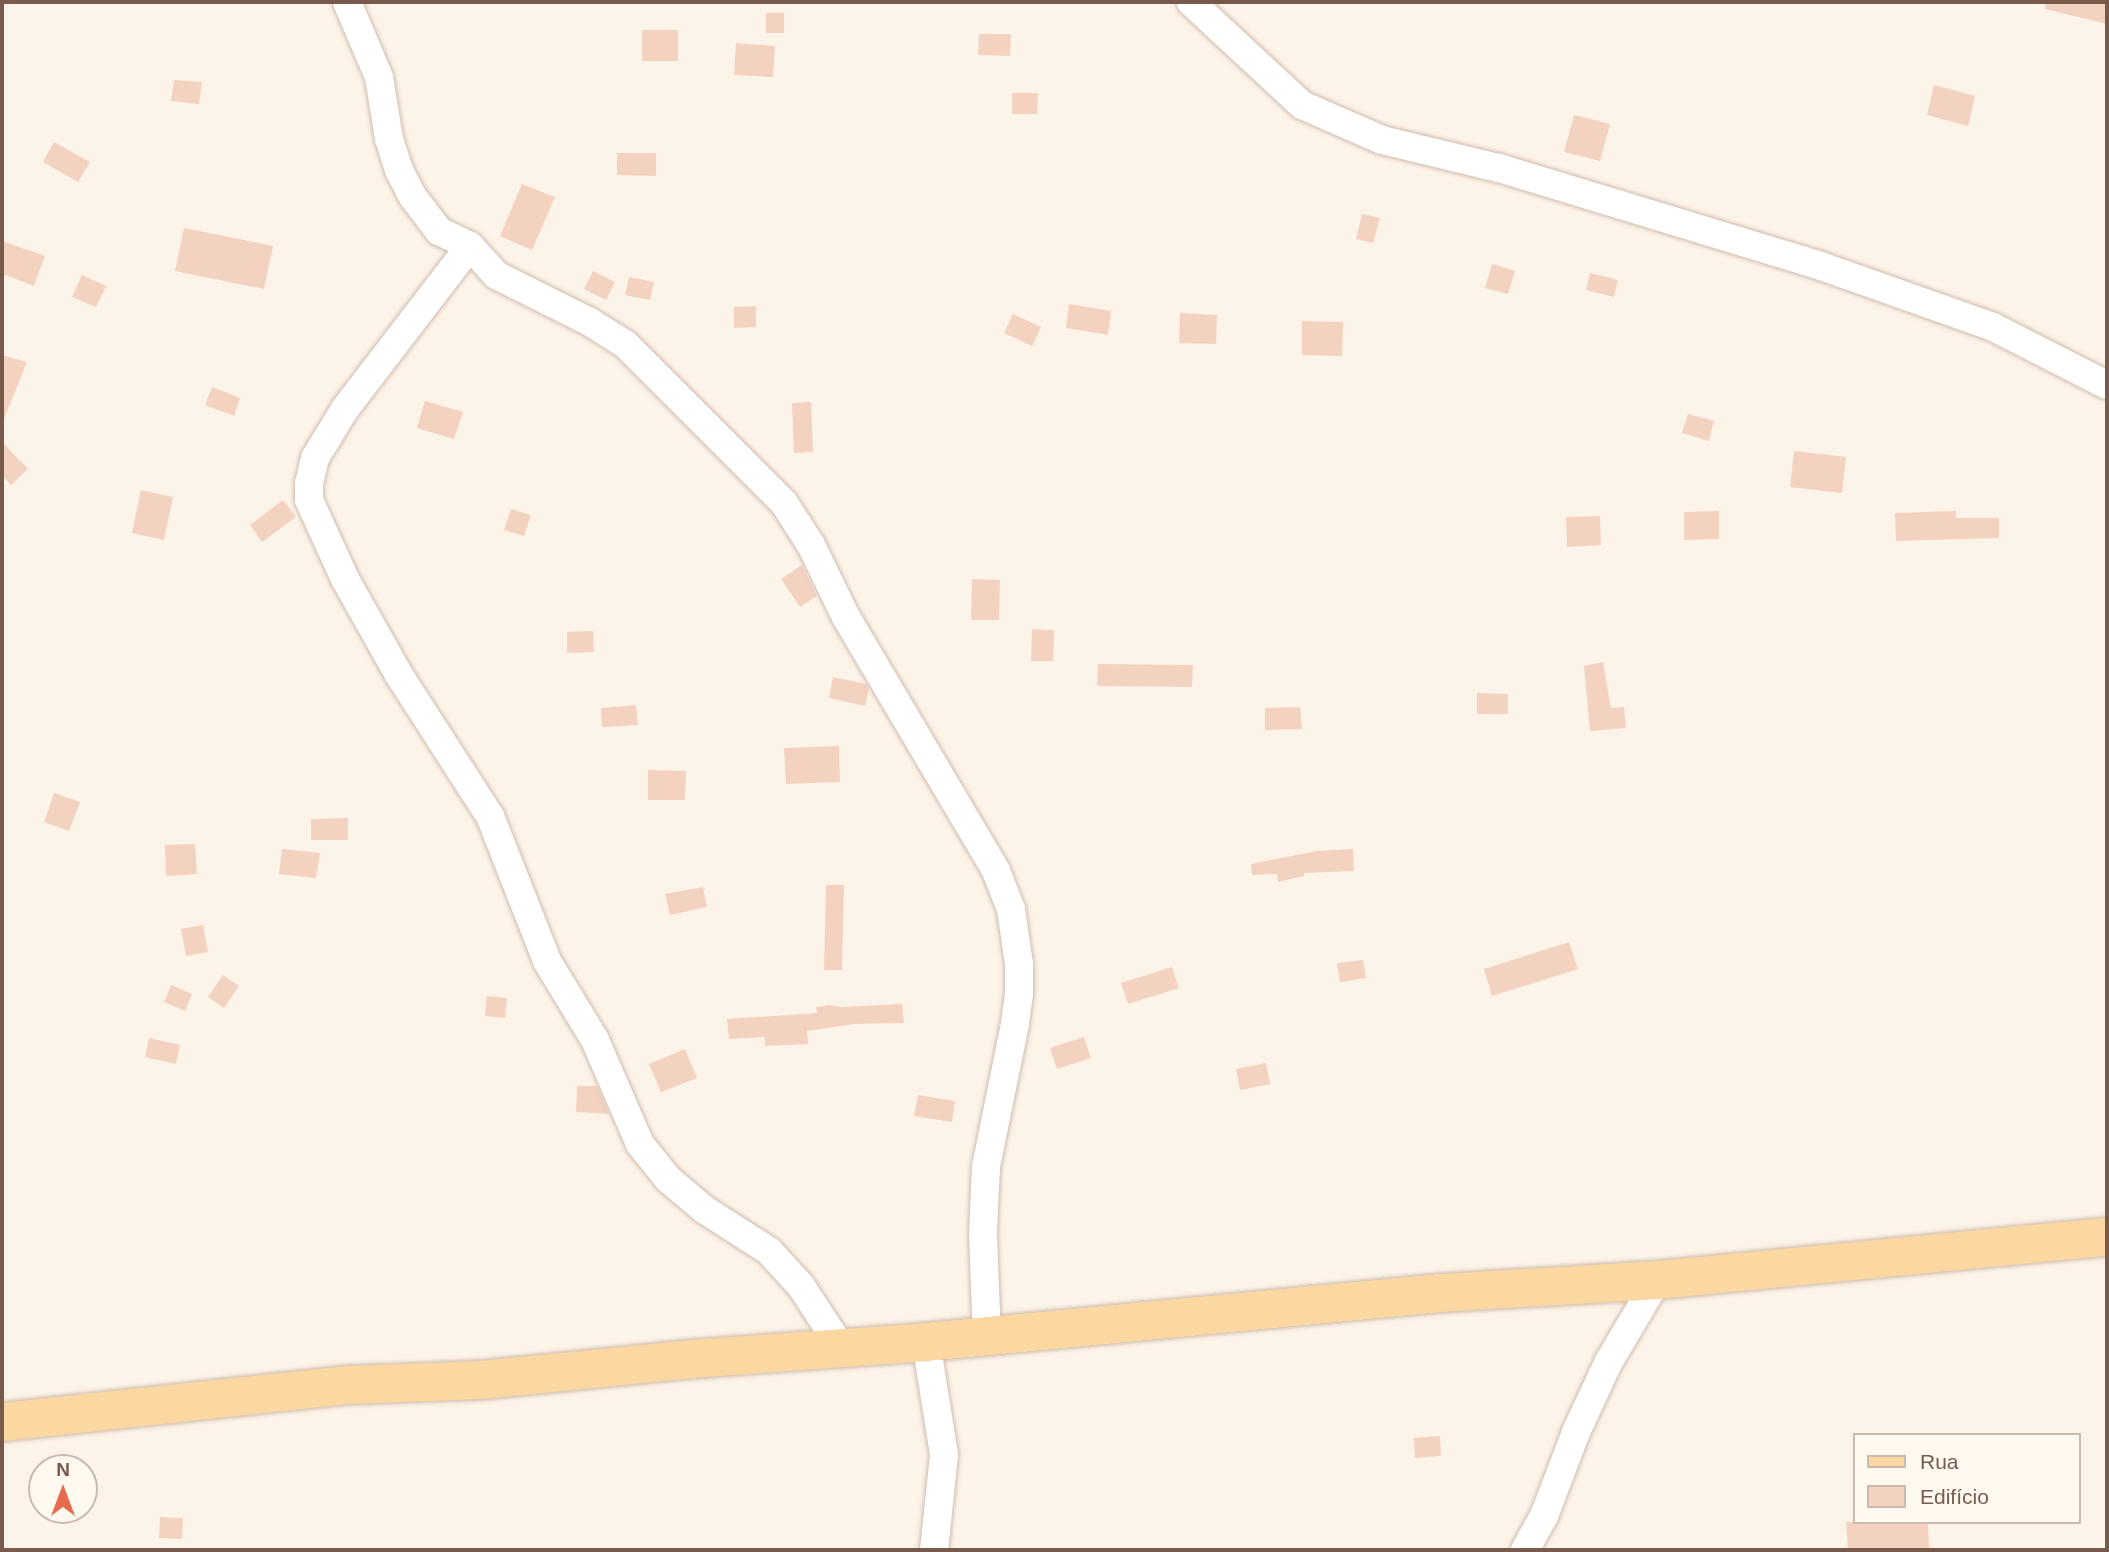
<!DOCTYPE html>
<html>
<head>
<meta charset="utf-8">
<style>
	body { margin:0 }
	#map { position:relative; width:2109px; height:1552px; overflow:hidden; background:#fdf4e9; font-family:Arial,sans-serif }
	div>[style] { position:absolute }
	.building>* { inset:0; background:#f3d2c0 }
	.roads { filter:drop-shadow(0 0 2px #cfbcae) drop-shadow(0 0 2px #cfbcae) }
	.street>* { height:28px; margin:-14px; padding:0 14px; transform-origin:14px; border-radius:14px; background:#fff }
	.primary>* { height:38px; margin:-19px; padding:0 19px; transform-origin:19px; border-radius:19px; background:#fbd7a2 }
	span { translate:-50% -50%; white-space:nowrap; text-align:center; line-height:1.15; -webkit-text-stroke:5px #fff9f0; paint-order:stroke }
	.frame { position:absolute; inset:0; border:4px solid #785a4c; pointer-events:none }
	.legend { position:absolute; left:1853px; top:1433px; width:228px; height:91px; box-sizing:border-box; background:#fff9f0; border:2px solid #c9b9ae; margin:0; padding:9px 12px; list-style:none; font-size:21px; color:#785a4c }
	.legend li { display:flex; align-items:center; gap:14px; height:35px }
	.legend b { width:35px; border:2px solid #c9b9ae }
	.north { position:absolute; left:28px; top:1454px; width:70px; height:70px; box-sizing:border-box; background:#fff9f0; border:2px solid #c9b9ae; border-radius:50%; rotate:0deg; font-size:19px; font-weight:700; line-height:28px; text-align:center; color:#785a4c }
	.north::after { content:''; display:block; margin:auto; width:24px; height:32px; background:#e76a4e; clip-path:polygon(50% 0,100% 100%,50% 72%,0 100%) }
</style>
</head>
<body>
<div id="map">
	<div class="building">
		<div style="clip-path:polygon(2046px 2px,2107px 2px,2107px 24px,2045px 9px)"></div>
		<div style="clip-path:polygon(766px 13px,784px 13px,784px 33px,766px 33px)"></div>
		<div style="clip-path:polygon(642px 30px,678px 30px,678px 61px,642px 61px)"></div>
		<div style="clip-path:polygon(979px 34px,1011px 34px,1010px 56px,978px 55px)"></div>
		<div style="clip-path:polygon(736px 43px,775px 46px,773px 77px,734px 75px)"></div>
		<div style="clip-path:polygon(174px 80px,202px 82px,199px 104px,171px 101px)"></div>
		<div style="clip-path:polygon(1934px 85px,1975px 96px,1968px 126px,1927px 115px)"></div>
		<div style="clip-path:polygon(1012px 93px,1038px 93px,1037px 114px,1012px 114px)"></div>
		<div style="clip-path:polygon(1574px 115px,1610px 124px,1600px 161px,1564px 152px)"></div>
		<div style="clip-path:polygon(54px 142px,90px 162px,78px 182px,43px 162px)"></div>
		<div style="clip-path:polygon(617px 153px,656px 153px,656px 176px,617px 175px)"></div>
		<div style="clip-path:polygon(522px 184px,555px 197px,532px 250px,500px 236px)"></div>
		<div style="clip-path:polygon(1362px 214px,1380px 218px,1373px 243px,1356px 239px)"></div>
		<div style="clip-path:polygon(184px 228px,273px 246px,264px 289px,175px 271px)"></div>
		<div style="clip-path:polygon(2px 241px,45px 256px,34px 286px,2px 274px)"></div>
		<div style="clip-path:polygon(1492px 264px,1515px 271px,1508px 294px,1485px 288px)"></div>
		<div style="clip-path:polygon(593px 271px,615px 282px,606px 300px,584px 289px)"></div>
		<div style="clip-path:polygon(1590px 273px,1618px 280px,1614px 297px,1586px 290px)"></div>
		<div style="clip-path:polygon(82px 275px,106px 286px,96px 307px,72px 297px)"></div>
		<div style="clip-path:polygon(629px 277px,654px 282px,650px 300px,625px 295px)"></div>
		<div style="clip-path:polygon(1069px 304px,1111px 311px,1108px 335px,1066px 328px)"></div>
		<div style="clip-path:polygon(756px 306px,756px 327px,734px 328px,734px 307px)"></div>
		<div style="clip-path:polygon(1180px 313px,1217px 315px,1216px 344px,1179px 343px)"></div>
		<div style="clip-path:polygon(1013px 314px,1041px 327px,1032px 346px,1004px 333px)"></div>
		<div style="clip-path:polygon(1302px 321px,1343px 322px,1342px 356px,1302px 355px)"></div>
		<div style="clip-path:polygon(2px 355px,27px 362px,3px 421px,2px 421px)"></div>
		<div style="clip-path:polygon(212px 387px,240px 398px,234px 416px,205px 405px)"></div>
		<div style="clip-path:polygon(425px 401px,463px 412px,454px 439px,417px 428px)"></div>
		<div style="clip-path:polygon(811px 402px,813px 452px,794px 453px,792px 403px)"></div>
		<div style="clip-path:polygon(1688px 414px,1714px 421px,1709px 441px,1682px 433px)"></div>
		<div style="clip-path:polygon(2px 442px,28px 469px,11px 485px,2px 475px)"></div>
		<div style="clip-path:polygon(1794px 451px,1846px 457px,1842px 493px,1790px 487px)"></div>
		<div style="clip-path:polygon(141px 490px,173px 497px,164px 540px,132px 533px)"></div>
		<div style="clip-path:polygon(283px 500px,296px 517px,262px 542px,250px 525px)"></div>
		<div style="clip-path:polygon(511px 509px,531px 515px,524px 536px,504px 530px)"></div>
		<div style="clip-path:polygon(1719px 511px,1719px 539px,1684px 540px,1684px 512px)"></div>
		<div style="clip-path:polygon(1956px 511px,1956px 518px,1999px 518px,1999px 538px,1896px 541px,1895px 513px)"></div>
		<div style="clip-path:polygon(1600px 516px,1601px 545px,1567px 547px,1566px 517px)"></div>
		<div style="clip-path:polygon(802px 565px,817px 596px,800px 607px,781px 579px)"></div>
		<div style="clip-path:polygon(972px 579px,1000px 580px,999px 620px,971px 620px)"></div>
		<div style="clip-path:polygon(1032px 629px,1054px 630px,1053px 661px,1031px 661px)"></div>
		<div style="clip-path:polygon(593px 631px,594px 652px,567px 653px,567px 632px)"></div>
		<div style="clip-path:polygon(1603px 662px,1611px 708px,1624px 707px,1626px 728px,1590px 731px,1584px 666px)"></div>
		<div style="clip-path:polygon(1098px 664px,1193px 665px,1192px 687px,1097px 686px)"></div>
		<div style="clip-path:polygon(833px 677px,866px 684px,869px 689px,865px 706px,829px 698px)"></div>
		<div style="clip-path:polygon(1477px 693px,1508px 694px,1508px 714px,1477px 714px)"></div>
		<div style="clip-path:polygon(636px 705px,638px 725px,602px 727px,601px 708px)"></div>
		<div style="clip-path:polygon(1300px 707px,1302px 729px,1265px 730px,1265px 708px)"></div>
		<div style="clip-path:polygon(839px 746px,840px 782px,786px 784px,784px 748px)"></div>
		<div style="clip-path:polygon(648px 770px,686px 771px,685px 800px,648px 800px)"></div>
		<div style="clip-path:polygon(54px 793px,80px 802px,69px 831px,44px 822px)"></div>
		<div style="clip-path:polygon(348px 818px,348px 840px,311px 840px,311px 819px)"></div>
		<div style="clip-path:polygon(195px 844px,197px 874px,166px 876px,165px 845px)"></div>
		<div style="clip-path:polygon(282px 849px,320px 853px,316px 878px,279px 874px)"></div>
		<div style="clip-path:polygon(1353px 849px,1354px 871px,1304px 873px,1304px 876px,1278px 882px,1277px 874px,1252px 875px,1251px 864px,1317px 851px)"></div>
		<div style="clip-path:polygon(826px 885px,844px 885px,842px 970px,824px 970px)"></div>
		<div style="clip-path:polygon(703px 887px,707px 907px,670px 915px,665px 894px)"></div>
		<div style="clip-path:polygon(203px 925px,208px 952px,186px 956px,181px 929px)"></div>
		<div style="clip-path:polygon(1569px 942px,1578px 969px,1492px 996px,1484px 969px)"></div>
		<div style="clip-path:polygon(1363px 960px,1366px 978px,1340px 982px,1337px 963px)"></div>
		<div style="clip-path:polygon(1172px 967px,1179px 988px,1128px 1004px,1121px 983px)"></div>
		<div style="clip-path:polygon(223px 975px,239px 986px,224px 1008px,208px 997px)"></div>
		<div style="clip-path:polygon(171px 985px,192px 994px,185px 1011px,164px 1002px)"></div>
		<div style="clip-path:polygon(487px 996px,507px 998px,505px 1018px,485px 1016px)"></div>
		<div style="clip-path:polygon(902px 1004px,904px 1023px,854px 1024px,807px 1031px,808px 1044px,765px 1046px,765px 1037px,729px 1039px,727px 1019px,817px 1013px,816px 1007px,829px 1005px,841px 1007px)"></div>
		<div style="clip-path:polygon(1084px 1037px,1091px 1058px,1057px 1069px,1050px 1048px)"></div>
		<div style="clip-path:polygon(149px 1038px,180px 1045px,176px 1064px,145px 1057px)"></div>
		<div style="clip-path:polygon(685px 1049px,697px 1078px,661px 1092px,649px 1064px)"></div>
		<div style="clip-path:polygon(1266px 1063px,1270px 1084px,1240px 1090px,1236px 1069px)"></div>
		<div style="clip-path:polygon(577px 1086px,597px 1086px,609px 1114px,576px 1112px)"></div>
		<div style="clip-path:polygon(918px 1095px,955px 1101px,952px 1122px,914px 1116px)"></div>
		<div style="clip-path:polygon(1440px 1436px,1441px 1456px,1415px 1458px,1414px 1438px)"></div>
		<div style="clip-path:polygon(160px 1517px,183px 1518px,182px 1539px,159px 1538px)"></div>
		<div style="clip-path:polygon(1846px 1522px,1928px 1522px,1929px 1549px,1848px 1550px)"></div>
	</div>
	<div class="roads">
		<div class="street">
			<div style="left:347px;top:2px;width:82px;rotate:66.9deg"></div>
			<div style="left:379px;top:77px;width:63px;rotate:80.8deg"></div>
			<div style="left:389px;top:139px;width:33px;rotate:72deg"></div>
			<div style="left:399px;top:170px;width:30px;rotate:63deg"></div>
			<div style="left:413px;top:197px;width:43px;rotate:52.6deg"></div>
			<div style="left:439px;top:231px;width:34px;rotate:26deg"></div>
			<div style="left:470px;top:246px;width:39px;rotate:48deg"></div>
			<div style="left:496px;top:275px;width:105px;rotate:26.6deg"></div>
			<div style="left:590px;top:322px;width:41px;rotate:32.2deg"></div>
			<div style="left:625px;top:344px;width:225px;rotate:45deg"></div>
			<div style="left:784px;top:503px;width:50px;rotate:57.3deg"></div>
			<div style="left:811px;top:545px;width:80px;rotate:64.1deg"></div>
			<div style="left:846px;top:617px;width:295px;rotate:59.4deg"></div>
			<div style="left:996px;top:871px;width:41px;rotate:68.5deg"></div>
			<div style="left:1011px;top:909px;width:56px;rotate:81.7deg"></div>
			<div style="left:1019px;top:964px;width:30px;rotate:90deg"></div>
			<div style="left:1019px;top:994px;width:30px;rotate:98deg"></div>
			<div style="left:1015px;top:1024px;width:146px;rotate:101.5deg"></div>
			<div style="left:986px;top:1167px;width:67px;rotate:92.6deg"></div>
			<div style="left:983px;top:1234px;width:102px;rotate:87.8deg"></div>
			<div style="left:1191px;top:2px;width:151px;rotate:42.9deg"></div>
			<div style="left:1302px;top:105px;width:87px;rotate:23.6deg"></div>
			<div style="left:1382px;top:140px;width:120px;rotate:13.5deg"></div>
			<div style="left:1499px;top:168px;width:337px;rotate:16.9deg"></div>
			<div style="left:1821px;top:266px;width:182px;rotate:19.5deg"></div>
			<div style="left:1993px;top:327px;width:128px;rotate:27deg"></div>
			<div style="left:470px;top:246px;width:205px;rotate:127.5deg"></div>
			<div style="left:345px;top:409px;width:57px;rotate:121.5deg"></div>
			<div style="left:315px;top:458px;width:26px;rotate:103deg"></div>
			<div style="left:309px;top:483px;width:17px;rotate:90deg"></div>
			<div style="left:309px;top:500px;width:87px;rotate:65.5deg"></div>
			<div style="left:345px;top:579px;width:110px;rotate:60.6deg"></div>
			<div style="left:399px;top:675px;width:168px;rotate:57.2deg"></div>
			<div style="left:490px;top:816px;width:156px;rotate:68.5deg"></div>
			<div style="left:547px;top:961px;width:92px;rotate:58.7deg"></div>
			<div style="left:595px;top:1040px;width:113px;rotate:66.6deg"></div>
			<div style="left:640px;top:1144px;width:45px;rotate:51.3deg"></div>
			<div style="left:668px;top:1179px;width:48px;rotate:40deg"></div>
			<div style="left:705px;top:1210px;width:76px;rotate:32.6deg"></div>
			<div style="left:769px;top:1251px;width:47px;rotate:47.6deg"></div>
			<div style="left:801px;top:1286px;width:75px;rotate:56.9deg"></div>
			<div style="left:926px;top:1342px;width:114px;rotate:80.9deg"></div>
			<div style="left:944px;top:1455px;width:96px;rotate:96deg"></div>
			<div style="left:1525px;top:1550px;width:39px;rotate:-61deg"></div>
			<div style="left:1544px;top:1516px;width:90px;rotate:-69.1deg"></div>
			<div style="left:1576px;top:1432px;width:76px;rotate:-65.1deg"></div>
			<div style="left:1608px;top:1363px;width:96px;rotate:-59.4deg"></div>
		</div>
		<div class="primary">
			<div style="left:2px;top:1422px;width:351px;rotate:-6.1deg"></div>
			<div style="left:351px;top:1385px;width:130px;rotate:-2.2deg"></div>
			<div style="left:481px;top:1380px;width:211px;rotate:-5.7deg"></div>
			<div style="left:691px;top:1359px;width:236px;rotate:-4.1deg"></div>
			<div style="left:926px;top:1342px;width:517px;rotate:-5.44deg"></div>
			<div style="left:1441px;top:1293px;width:216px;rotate:-3.4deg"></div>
			<div style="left:1657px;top:1280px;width:452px;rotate:-5.5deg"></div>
		</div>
	</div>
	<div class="frame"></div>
	<ul class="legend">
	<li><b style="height:9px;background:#fbd7a2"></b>Rua</li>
	<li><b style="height:19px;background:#f3d2c0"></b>Edifício</li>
	</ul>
	<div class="north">N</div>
</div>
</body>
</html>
